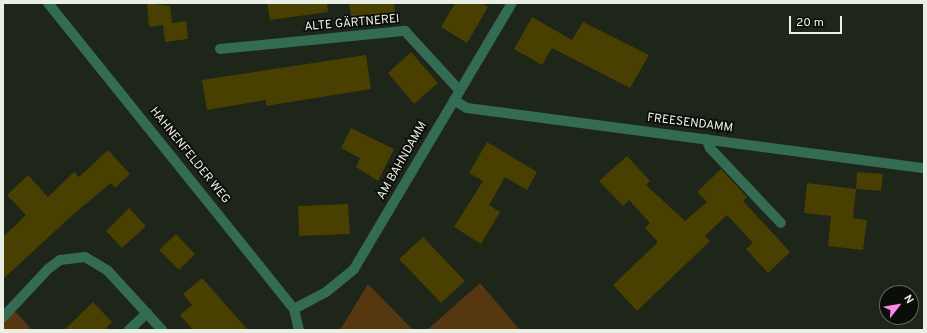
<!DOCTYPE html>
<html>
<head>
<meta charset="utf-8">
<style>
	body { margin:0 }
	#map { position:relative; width:927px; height:333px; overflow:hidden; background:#1e2519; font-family:Overpass,sans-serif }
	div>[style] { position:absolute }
	.green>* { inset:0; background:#563710 }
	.building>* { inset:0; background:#493f00 }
	.minor>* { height:10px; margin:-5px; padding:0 5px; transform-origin:5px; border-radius:5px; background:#346b53 }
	span { translate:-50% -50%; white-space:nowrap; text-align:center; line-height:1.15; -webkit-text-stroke:3.5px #0a0d08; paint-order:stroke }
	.street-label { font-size:12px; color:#eaefe6 }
	.frame { position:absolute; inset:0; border:4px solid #eaefe6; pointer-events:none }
	.north { position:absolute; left:879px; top:285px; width:40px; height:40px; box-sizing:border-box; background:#0a0d08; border:1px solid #646761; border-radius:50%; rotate:59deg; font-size:11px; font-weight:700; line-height:16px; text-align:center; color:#eaefe6 }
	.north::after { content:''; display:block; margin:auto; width:14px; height:18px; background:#f888ea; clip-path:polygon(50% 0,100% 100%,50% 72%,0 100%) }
	.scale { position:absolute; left:789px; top:16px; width:53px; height:18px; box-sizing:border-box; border:2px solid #eaefe6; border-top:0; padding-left:5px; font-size:12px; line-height:14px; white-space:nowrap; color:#eaefe6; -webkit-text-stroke:3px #0a0d08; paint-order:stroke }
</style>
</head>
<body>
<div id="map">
	<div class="green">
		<div style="clip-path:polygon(480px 283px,520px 330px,427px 330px)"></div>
		<div style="clip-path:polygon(368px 284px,413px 330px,340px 330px)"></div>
		<div style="clip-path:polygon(12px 308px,32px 330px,3px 330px,3px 317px)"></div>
	</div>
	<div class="building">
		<div style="clip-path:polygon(147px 3px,170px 6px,172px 23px,186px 21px,188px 39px,165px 42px,163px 25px,149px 27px)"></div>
		<div style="clip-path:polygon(267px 3px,327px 3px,328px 12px,270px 20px)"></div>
		<div style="clip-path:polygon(349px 3px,394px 3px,395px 13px,351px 17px)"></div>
		<div style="clip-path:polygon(455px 3px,481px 3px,488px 7px,467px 43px,441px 27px)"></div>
		<div style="clip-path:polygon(532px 17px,572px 40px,583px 22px,649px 55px,630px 88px,552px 48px,542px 65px,514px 49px)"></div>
		<div style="clip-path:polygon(411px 52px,438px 83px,414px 104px,388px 73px)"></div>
		<div style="clip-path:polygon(366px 55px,371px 89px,266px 106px,266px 100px,207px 110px,202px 80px)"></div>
		<div style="clip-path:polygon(351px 128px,394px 149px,378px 181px,356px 167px,360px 158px,341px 148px)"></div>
		<div style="clip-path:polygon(487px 142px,537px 172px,527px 190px,505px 177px,489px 205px,500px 212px,481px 244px,454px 227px,483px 181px,469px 173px)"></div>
		<div style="clip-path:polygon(108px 150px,130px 174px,115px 188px,111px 183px,77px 211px,3px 279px,3px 237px,26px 215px,7px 195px,28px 175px,48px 197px,74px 172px,79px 177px)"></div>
		<div style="clip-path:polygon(627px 156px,650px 181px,646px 185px,685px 221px,707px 202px,697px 192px,721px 169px,747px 197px,743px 201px,790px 252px,768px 273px,746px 249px,753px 243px,727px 215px,705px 236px,710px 241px,637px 311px,613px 285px,658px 242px,645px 228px,650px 223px,629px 200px,623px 206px,599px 181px)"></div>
		<div style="clip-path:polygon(857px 172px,883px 174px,881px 191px,856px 189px)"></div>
		<div style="clip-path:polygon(807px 183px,856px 189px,853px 218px,867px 220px,863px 250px,828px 246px,831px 216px,804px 213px)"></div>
		<div style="clip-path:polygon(348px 204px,350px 234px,299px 236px,298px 206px)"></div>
		<div style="clip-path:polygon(129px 208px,146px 226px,122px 248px,106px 231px)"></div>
		<div style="clip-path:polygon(176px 234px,195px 254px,179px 270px,159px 250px)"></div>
		<div style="clip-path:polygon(423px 237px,465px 281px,441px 303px,399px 259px)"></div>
		<div style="clip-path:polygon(202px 278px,248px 330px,193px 330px,180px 315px,192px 305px,183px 294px)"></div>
		<div style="clip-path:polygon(93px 302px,112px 322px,104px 330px,64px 330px)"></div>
	</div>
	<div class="minor">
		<div style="left:48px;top:3px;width:393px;rotate:51.2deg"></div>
		<div style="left:294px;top:309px;width:22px;rotate:77deg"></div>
		<div style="left:220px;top:49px;width:186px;rotate:-5.6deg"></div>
		<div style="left:405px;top:31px;width:81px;rotate:47.5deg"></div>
		<div style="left:454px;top:100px;width:15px;rotate:32deg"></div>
		<div style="left:467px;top:108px;width:461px;rotate:7.5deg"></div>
		<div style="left:706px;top:139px;width:10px;rotate:66deg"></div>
		<div style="left:710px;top:148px;width:103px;rotate:46.6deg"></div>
		<div style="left:294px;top:309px;width:36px;rotate:-28deg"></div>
		<div style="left:326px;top:292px;width:36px;rotate:-39deg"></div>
		<div style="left:354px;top:269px;width:309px;rotate:-59.3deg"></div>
		<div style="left:3px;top:317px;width:66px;rotate:-46.8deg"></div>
		<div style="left:48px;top:269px;width:15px;rotate:-37deg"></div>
		<div style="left:60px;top:260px;width:25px;rotate:-7deg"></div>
		<div style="left:85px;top:257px;width:27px;rotate:31deg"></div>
		<div style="left:108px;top:271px;width:80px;rotate:47.5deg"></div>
		<div style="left:129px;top:330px;width:25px;rotate:-43deg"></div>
	</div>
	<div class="street-label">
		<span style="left:352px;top:24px;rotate:-5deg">ALTE GÄRTNEREI</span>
		<span style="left:690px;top:124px;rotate:7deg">FREESENDAMM</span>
		<span style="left:189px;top:156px;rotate:51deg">HAHNENFELDER WEG</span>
		<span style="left:403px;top:161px;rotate:-60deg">AM BAHNDAMM</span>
	</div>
	<div class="frame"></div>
	<div class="north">N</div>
	<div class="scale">20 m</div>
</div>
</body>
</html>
